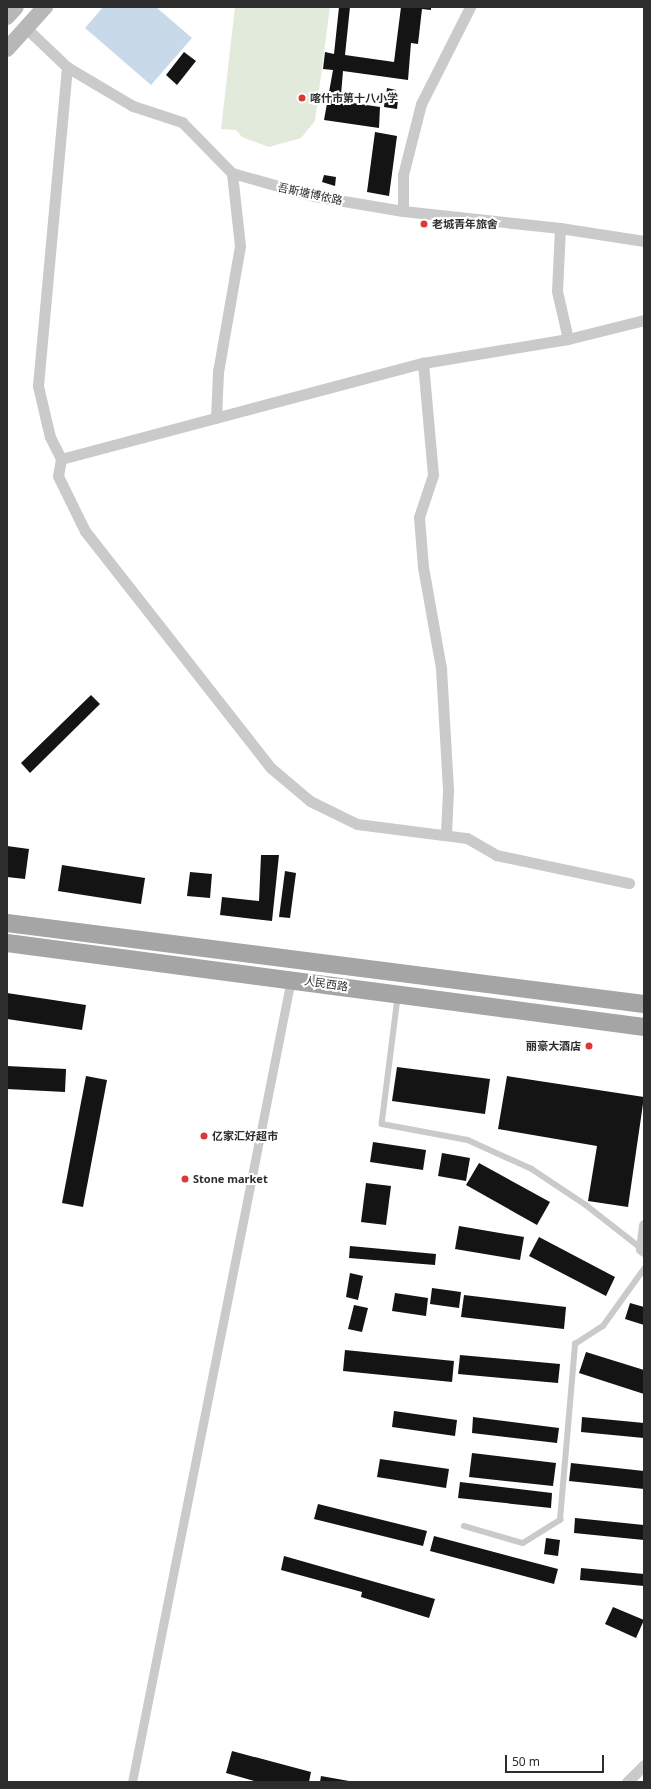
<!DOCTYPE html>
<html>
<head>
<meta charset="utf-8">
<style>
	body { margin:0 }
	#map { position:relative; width:651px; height:1789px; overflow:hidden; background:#fff; font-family:"Noto Sans","Noto Sans SC",sans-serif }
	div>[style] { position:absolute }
	.green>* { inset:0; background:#e2eadb }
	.water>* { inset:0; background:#c8d9e9 }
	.building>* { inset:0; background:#141414 }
	.service>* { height:5.5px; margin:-2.75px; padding:0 2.75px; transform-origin:2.75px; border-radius:2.75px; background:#cacaca }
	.pedestrian>* { height:9px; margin:-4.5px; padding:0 4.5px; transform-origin:4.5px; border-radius:4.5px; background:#cacaca }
	.minor>* { height:11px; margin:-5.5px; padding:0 5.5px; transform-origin:5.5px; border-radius:5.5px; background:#cacaca }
	.secondary>* { height:16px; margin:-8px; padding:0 8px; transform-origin:8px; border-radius:8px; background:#b7b7b7 }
	.primary>* { height:18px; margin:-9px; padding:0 9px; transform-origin:9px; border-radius:9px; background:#a5a5a5 }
	.dots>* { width:11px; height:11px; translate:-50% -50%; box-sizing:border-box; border:2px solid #fff; border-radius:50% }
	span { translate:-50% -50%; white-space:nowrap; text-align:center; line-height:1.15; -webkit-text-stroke:4px #fff; paint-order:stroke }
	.poi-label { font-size:11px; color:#2d2d2d; font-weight:700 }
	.left { translate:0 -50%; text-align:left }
	.right { translate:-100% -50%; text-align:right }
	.street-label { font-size:11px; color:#2d2d2d }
	.frame { position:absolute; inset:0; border:8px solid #2d2d2d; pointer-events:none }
	.scale { position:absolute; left:505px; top:1755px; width:99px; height:18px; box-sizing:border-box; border:2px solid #2d2d2d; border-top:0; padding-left:5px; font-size:12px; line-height:14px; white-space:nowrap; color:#2d2d2d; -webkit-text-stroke:3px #fff; paint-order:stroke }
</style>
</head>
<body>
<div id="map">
	<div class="green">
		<div style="clip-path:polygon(235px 7px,330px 7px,315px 121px,301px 138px,269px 147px,242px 137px,236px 130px,221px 129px)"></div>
	</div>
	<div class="water">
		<div style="clip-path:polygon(103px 7px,156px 7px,192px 38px,151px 85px,85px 28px)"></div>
	</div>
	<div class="building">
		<div style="clip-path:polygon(339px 7px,350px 7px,345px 55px,394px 62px,401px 7px,431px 7px,431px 10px,422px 9px,418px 44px,411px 43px,408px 80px,343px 71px,341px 95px,354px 97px,353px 103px,380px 107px,379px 128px,324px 120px,333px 70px,323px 69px,325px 52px,334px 54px)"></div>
		<div style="clip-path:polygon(184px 52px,196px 61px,177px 85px,166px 75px)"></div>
		<div style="clip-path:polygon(387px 88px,396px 90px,395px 97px,386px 96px)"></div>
		<div style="clip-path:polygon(385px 98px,398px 100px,397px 109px,384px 107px)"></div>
		<div style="clip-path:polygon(375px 132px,397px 136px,389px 196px,367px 192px)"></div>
		<div style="clip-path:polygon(324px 175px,336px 177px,335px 186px,322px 182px)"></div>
		<div style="clip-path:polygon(91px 695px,100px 704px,30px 773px,21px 763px)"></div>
		<div style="clip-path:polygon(7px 846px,29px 849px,25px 879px,7px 877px)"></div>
		<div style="clip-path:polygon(261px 855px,279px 855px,272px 921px,220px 915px,222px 897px,259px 901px)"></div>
		<div style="clip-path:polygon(62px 865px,145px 878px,141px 904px,58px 891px)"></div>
		<div style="clip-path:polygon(285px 871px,296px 873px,290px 918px,279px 917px)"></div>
		<div style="clip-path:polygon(190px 872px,212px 874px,210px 898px,187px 896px)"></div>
		<div style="clip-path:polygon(7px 993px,86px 1005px,82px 1030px,7px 1019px)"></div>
		<div style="clip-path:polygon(7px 1066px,66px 1069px,65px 1092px,7px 1089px)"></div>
		<div style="clip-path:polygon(397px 1067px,490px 1079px,485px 1114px,392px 1101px)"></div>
		<div style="clip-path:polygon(86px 1076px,107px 1080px,83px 1207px,62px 1203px)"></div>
		<div style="clip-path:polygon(507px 1076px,644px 1097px,628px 1207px,588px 1201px,597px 1146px,498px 1129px)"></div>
		<div style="clip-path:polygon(373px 1142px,426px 1150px,423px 1170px,370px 1162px)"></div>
		<div style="clip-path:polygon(442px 1153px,470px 1158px,466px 1181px,438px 1176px)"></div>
		<div style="clip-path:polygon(479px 1163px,550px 1202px,537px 1225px,466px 1185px)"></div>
		<div style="clip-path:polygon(366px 1183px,391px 1186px,386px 1225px,361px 1222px)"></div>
		<div style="clip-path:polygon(459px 1226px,524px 1237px,520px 1260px,455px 1249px)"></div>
		<div style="clip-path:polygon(539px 1237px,615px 1277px,606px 1296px,529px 1256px)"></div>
		<div style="clip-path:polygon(350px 1246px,436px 1254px,435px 1265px,349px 1258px)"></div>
		<div style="clip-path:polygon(350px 1273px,363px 1276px,358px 1300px,346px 1297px)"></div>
		<div style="clip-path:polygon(432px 1288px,461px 1292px,459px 1308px,430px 1304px)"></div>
		<div style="clip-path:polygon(395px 1293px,428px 1298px,426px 1316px,392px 1311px)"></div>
		<div style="clip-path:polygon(464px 1295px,566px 1307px,564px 1329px,461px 1317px)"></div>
		<div style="clip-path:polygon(630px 1303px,644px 1307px,644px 1325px,625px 1319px)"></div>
		<div style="clip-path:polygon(354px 1305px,368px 1308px,362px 1332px,348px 1329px)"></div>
		<div style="clip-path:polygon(345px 1350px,454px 1361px,452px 1382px,343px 1371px)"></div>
		<div style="clip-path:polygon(586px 1352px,644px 1370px,644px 1394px,579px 1373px)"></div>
		<div style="clip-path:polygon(460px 1355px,560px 1364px,558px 1383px,458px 1374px)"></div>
		<div style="clip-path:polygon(394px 1411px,457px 1420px,455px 1436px,392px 1427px)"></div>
		<div style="clip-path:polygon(473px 1417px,559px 1428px,557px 1443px,472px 1433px)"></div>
		<div style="clip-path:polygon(582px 1417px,644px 1423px,644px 1438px,581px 1432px)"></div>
		<div style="clip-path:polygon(472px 1453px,556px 1463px,553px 1486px,469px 1477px)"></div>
		<div style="clip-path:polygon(380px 1459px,449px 1469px,446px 1488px,377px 1477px)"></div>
		<div style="clip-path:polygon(571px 1463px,644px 1471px,644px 1489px,569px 1481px)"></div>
		<div style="clip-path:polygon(460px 1482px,552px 1493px,551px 1508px,458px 1498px)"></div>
		<div style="clip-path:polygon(318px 1504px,427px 1531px,423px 1546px,314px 1519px)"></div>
		<div style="clip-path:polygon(575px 1518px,644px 1525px,644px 1540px,574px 1533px)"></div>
		<div style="clip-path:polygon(434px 1536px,558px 1569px,554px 1584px,430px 1551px)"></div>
		<div style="clip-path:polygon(546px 1538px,560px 1540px,558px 1556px,544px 1554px)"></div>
		<div style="clip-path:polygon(284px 1556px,435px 1599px,429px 1618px,361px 1597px,362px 1592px,281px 1570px)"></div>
		<div style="clip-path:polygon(581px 1568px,644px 1574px,644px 1586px,580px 1580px)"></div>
		<div style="clip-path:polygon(613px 1607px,644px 1620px,636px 1638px,605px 1624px)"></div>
		<div style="clip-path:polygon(232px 1751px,311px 1772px,309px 1782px,258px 1782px,226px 1773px)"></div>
		<div style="clip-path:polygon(321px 1776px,349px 1781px,349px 1782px,320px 1782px)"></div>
	</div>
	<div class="service">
		<div style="left:398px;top:998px;width:127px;rotate:97.2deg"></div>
		<div style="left:382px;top:1124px;width:87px;rotate:10.5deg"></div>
		<div style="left:468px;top:1140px;width:70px;rotate:24.4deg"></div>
		<div style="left:532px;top:1169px;width:65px;rotate:33.7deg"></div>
		<div style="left:586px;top:1205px;width:70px;rotate:38deg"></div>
		<div style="left:464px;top:1526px;width:61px;rotate:16.1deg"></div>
		<div style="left:523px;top:1543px;width:44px;rotate:-31.9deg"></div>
		<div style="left:560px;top:1520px;width:177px;rotate:-85.1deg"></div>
		<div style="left:575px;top:1344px;width:33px;rotate:-33deg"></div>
		<div style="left:603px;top:1326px;width:70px;rotate:-54.3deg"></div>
	</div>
	<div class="pedestrian">
		<div style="left:132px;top:1782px;width:819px;rotate:-78.8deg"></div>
	</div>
	<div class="minor">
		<div style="left:26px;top:28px;width:57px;rotate:43.6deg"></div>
		<div style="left:67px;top:67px;width:77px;rotate:30.6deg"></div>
		<div style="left:133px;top:106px;width:52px;rotate:18.1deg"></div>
		<div style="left:182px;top:122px;width:71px;rotate:45.6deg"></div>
		<div style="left:232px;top:173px;width:85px;rotate:15.7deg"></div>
		<div style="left:314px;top:196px;width:90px;rotate:9.6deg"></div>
		<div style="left:403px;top:211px;width:158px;rotate:6.2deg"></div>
		<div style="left:560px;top:228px;width:85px;rotate:8.8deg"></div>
		<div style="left:67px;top:67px;width:320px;rotate:95.2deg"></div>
		<div style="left:38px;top:386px;width:52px;rotate:76.8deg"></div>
		<div style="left:50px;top:437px;width:25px;rotate:63deg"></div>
		<div style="left:61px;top:459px;width:17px;rotate:100deg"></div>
		<div style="left:58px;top:476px;width:61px;rotate:63.9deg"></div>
		<div style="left:85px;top:531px;width:301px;rotate:51.9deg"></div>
		<div style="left:271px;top:768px;width:51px;rotate:40.2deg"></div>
		<div style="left:310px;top:801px;width:52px;rotate:26.1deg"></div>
		<div style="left:357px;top:824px;width:111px;rotate:7.3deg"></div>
		<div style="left:467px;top:838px;width:34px;rotate:30deg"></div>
		<div style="left:496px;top:855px;width:136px;rotate:11.9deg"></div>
		<div style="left:403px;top:211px;width:36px;rotate:-90deg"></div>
		<div style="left:403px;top:175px;width:73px;rotate:-75.8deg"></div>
		<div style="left:421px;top:104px;width:109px;rotate:-63.2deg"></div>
		<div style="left:560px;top:228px;width:63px;rotate:92.7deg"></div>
		<div style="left:557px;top:291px;width:49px;rotate:77.1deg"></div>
		<div style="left:423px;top:363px;width:112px;rotate:84.9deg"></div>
		<div style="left:433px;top:475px;width:44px;rotate:108.4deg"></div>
		<div style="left:419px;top:517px;width:50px;rotate:85.4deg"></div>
		<div style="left:423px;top:567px;width:103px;rotate:79.9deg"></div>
		<div style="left:441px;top:668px;width:123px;rotate:86.7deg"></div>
		<div style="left:448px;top:791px;width:43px;rotate:92.7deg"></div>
		<div style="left:216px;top:418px;width:46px;rotate:-87.5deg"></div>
		<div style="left:218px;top:372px;width:128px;rotate:-80.1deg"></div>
		<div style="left:240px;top:246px;width:73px;rotate:-96.3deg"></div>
		<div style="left:61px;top:459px;width:375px;rotate:-14.9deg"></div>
		<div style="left:423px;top:363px;width:147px;rotate:-9.4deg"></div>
		<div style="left:568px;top:339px;width:78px;rotate:-14deg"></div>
		<div style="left:644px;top:1225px;width:24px;rotate:97deg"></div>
		<div style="left:641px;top:1249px;width:4px;rotate:34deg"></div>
		<div style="left:627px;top:1782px;width:24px;rotate:-45deg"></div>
	</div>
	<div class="secondary">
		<div style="left:7px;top:17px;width:13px;rotate:-48deg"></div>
		<div style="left:7px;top:49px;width:57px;rotate:-47.9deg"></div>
	</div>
	<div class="primary">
		<div style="left:7px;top:923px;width:642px;rotate:7.25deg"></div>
		<div style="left:7px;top:943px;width:643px;rotate:7.51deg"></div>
	</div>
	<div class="dots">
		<div style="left:302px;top:98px;background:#db3837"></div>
		<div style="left:424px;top:224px;background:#db3837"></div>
		<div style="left:589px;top:1046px;background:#db3837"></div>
		<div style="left:204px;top:1136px;background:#db3837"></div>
		<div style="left:185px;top:1179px;background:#db3837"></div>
	</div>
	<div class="poi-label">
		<span class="left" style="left:310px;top:98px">喀什市第十八小学</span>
		<span class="left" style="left:432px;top:224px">老城青年旅舍</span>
		<span class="right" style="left:581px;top:1046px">丽豪大酒店</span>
		<span class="left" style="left:212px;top:1136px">亿家汇好超市</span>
		<span class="left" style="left:193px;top:1179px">Stone market</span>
	</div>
	<div class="street-label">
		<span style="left:310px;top:194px;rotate:12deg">吾斯塘博依路</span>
		<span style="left:326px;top:984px;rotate:8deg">人民西路</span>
	</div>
	<div class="frame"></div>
	<div class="scale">50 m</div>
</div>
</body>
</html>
